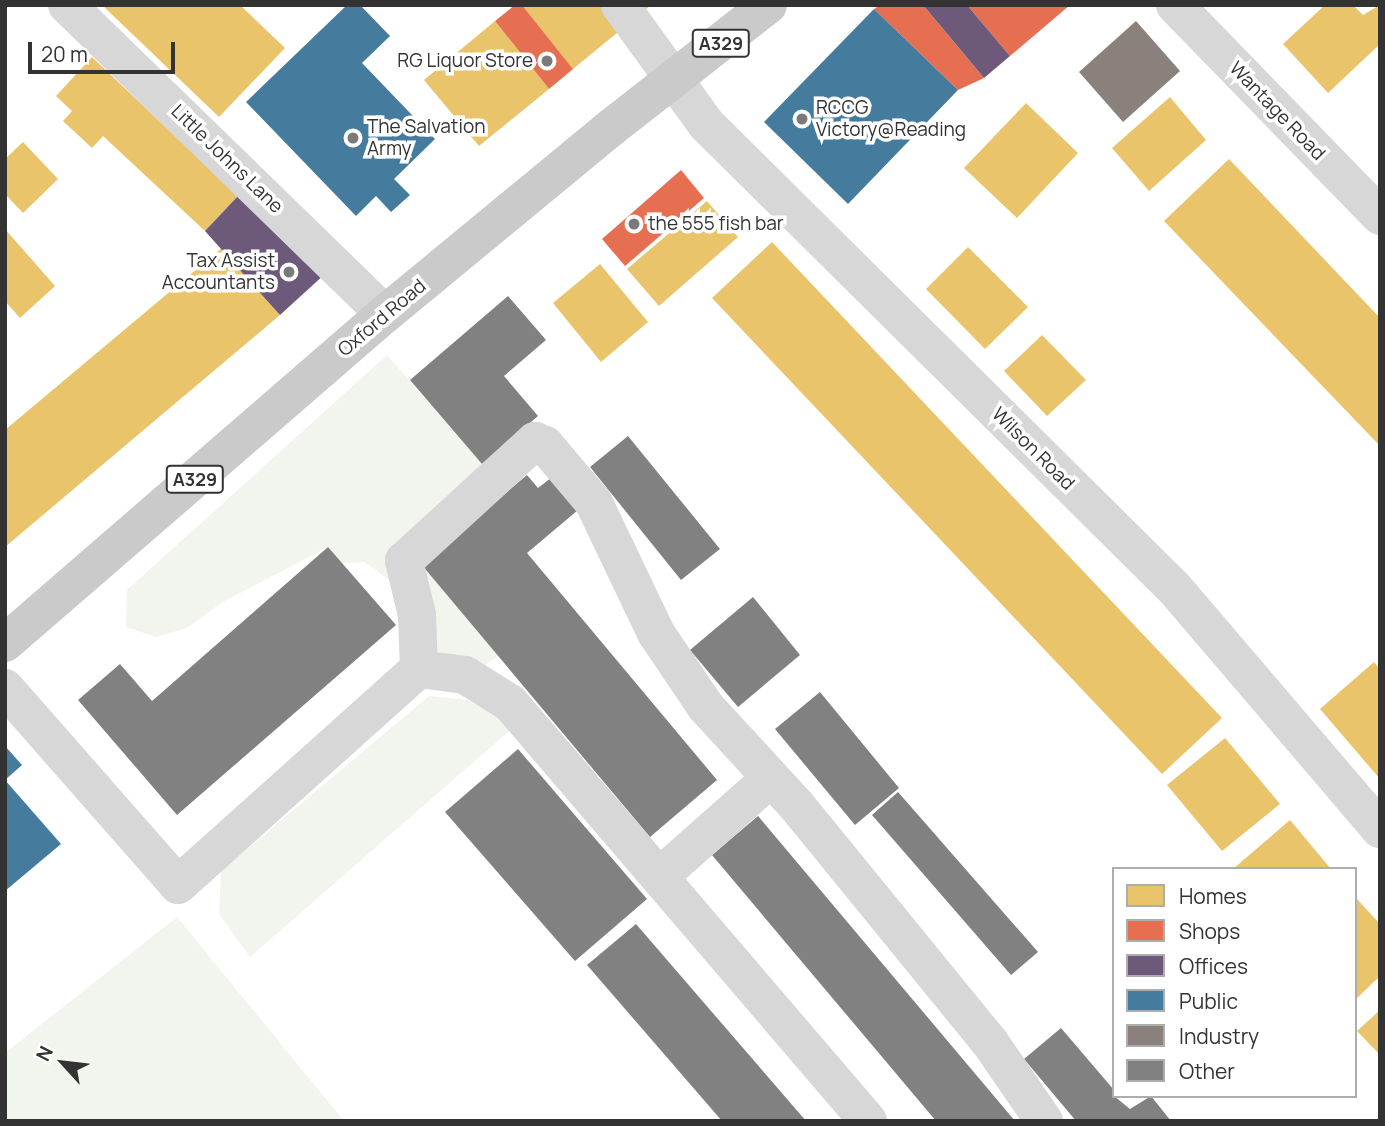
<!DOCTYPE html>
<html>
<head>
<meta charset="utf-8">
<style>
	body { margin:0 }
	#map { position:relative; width:1385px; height:1126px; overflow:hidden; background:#fff; font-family:Manrope,sans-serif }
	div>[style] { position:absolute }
	.green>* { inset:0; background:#f1f5ed }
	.homes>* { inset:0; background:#e9c46a }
	.shops>* { inset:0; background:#e76f51 }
	.offices>* { inset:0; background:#6d597a }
	.public>* { inset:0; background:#457b9d }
	.industry>* { inset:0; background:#8a817c }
	.building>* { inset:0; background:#818181 }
	.minor>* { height:38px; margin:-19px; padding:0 19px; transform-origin:19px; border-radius:19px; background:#d7d7d7 }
	.major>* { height:38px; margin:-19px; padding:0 19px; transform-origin:19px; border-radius:19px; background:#cacaca }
	.dots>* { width:19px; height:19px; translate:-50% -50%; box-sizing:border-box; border:4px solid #fff; border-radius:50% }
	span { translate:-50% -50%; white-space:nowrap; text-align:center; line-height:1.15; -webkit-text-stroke:7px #fff; paint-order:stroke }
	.shield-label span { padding:2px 5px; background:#fff; border:2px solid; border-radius:5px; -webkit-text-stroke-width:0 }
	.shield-label { font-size:18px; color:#333; font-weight:700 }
	.poi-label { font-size:19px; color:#333 }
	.right { translate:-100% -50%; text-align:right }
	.left { translate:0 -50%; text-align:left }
	.street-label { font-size:19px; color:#333 }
	.frame { position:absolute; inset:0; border:7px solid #333; pointer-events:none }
	.legend { position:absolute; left:1112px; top:867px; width:245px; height:231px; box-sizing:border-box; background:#fff; border:2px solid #adadad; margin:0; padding:9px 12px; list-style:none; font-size:21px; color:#333 }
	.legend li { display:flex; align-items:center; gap:14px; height:35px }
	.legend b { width:35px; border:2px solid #adadad }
	.north { position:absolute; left:28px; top:1028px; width:70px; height:70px; -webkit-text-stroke:5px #fff; paint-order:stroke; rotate:297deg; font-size:19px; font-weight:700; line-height:28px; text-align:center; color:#333 }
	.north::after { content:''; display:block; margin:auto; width:24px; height:32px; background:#333; clip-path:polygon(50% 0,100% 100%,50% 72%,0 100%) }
	.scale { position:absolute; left:28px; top:42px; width:147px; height:32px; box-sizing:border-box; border:4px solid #333; border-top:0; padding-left:9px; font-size:21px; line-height:24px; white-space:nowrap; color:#333; -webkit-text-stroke:5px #fff; paint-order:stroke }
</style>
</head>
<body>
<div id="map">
	<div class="green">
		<div style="clip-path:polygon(387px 355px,482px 464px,498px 656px,458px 685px,408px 660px,429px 610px,365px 562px,342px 563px,328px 547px,221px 603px,187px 628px,156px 637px,126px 627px,127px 590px)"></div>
		<div style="clip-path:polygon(429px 696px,467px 700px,516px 725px,250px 957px,219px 914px,221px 871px)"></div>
		<div style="clip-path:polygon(177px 917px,344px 1121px,5px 1121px,5px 1053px)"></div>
	</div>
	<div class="homes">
		<div style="clip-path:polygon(102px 5px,240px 5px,285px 48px,219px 117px)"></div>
		<div style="clip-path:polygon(522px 5px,651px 5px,573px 69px)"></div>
		<div style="clip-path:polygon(1325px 5px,1353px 5px,1363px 15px,1380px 5px,1380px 44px,1328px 93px,1283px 44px)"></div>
		<div style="clip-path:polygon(495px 21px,549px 89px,479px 146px,424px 80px)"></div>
		<div style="clip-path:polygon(92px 57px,238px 196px,205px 231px,103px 136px,92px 148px,63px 121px,72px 111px,56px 96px)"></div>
		<div style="clip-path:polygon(1170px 97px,1206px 140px,1149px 191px,1112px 148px)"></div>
		<div style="clip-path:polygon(1026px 103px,1078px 153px,1017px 218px,964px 168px)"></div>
		<div style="clip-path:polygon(23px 142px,58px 179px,23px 213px,5px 194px,5px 159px)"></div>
		<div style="clip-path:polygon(1229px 159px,1380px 318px,1380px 446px,1164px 221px)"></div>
		<div style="clip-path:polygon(707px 201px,738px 237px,659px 306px,627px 269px)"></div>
		<div style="clip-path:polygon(5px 229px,55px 286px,20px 318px,5px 301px)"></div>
		<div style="clip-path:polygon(772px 242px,1222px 718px,1162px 774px,712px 298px)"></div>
		<div style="clip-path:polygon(223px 247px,280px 315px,5px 547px,5px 430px)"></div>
		<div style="clip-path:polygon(968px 247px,1028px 307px,985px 349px,926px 289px)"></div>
		<div style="clip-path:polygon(600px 264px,648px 322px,601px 362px,553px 303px)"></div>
		<div style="clip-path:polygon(1042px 335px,1086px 380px,1047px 416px,1004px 371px)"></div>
		<div style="clip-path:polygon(1374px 662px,1380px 669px,1380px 779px,1320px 709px)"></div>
		<div style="clip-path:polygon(1225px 738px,1280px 804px,1222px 851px,1167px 785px)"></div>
		<div style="clip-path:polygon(1290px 820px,1331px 869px,1233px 869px)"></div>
		<div style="clip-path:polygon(1357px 899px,1380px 924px,1380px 976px,1355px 1000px)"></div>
		<div style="clip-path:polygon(1380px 1010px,1380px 1055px,1357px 1031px)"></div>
	</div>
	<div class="shops">
		<div style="clip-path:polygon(515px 5px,522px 5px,573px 69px,549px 89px,495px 21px)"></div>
		<div style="clip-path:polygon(880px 5px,923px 5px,984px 78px,958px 90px,874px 9px)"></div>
		<div style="clip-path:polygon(967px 5px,1070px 5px,1010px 56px)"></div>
		<div style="clip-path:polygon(681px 170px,704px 198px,625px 266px,602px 239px)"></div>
	</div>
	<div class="offices">
		<div style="clip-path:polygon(923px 5px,967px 5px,1010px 56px,984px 78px)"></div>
		<div style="clip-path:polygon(238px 196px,326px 273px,280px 315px,205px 231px)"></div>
	</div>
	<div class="public">
		<div style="clip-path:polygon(347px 5px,360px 5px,390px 36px,362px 63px,435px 139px,394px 179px,410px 195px,391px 212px,376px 196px,356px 216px,246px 102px)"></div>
		<div style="clip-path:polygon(874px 9px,958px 90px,848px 204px,764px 122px)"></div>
		<div style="clip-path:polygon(5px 746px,22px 765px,5px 780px,61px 844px,5px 891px)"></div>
	</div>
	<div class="industry">
		<div style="clip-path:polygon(1136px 21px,1180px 71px,1123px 122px,1079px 72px)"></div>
	</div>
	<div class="building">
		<div style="clip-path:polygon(508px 296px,546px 340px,504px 376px,538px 416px,482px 464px,410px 380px)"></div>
		<div style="clip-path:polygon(628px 436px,720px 549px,681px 580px,590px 467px)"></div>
		<div style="clip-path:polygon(527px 475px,538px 488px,551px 478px,578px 510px,527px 553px,717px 780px,650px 837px,421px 564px)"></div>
		<div style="clip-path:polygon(328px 547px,396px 625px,177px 815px,78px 700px,120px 664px,152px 701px)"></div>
		<div style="clip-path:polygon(753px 597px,800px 655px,738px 707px,690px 650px)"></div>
		<div style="clip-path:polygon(820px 692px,899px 788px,855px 825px,775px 729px)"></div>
		<div style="clip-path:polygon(518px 749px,647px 899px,575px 961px,445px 812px)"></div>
		<div style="clip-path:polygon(898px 792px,1038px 952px,1011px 975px,872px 815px)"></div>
		<div style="clip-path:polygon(758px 816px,1015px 1121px,936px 1121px,712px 855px)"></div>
		<div style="clip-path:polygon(636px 924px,806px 1121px,722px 1121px,587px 965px)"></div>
		<div style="clip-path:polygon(1061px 1028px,1114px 1090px,1114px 1096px,1130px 1109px,1151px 1096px,1171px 1121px,1076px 1121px,1024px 1059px)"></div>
	</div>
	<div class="minor">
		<div style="left:67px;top:5px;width:443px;rotate:44.2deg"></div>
		<div style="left:620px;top:5px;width:147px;rotate:54.1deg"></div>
		<div style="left:706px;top:124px;width:660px;rotate:44.75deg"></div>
		<div style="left:1175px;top:589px;width:316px;rotate:49.5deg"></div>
		<div style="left:1175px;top:5px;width:294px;rotate:45.8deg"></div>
		<div style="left:419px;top:669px;width:46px;rotate:7.4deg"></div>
		<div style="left:465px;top:675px;width:53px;rotate:31.9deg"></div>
		<div style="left:510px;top:703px;width:550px;rotate:49.42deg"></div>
		<div style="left:5px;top:688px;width:262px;rotate:48.7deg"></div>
		<div style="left:178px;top:885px;width:324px;rotate:-41.9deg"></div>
		<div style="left:419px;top:669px;width:54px;rotate:-92.1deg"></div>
		<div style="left:417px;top:615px;width:56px;rotate:-103.5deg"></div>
		<div style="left:404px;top:561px;width:178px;rotate:-42.5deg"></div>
		<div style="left:535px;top:441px;width:11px;rotate:22deg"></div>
		<div style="left:545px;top:445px;width:76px;rotate:49.8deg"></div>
		<div style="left:594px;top:503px;width:144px;rotate:64.5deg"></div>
		<div style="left:656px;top:633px;width:89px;rotate:56deg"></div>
		<div style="left:706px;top:707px;width:134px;rotate:47.4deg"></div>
		<div style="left:797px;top:806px;width:303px;rotate:50.8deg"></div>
		<div style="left:989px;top:1041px;width:97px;rotate:55.5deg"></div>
		<div style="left:659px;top:877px;width:149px;rotate:-41.5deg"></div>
	</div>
	<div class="major">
		<div style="left:5px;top:643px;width:503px;rotate:-40.89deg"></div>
		<div style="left:385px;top:314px;width:289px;rotate:-39.5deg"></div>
		<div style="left:608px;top:130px;width:203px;rotate:-38deg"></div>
	</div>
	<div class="dots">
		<div style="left:547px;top:61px;background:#7a7a7a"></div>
		<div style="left:802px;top:119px;background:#7a7a7a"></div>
		<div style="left:353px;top:138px;background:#7a7a7a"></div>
		<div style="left:634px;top:224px;background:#7a7a7a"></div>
		<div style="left:289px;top:272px;background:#7a7a7a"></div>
	</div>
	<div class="shield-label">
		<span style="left:721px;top:43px">A329</span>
		<span style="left:195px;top:479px">A329</span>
	</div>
	<div class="poi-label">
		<span class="right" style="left:533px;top:61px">RG Liquor Store</span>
		<span class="left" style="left:816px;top:119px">RCCG<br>Victory@Reading</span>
		<span class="left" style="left:367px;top:138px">The Salvation<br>Army</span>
		<span class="left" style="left:648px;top:224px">the 555 fish bar</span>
		<span class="right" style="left:275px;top:272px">Tax Assist<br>Accountants</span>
	</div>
	<div class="street-label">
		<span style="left:1277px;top:111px;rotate:46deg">Wantage Road</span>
		<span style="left:227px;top:159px;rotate:44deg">Little Johns Lane</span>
		<span style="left:382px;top:318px;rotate:-40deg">Oxford Road</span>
		<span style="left:1033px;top:449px;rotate:45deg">Wilson Road</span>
	</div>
	<div class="frame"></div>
	<ul class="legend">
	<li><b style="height:19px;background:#e9c46a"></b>Homes</li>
	<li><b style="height:19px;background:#e76f51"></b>Shops</li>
	<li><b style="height:19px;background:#6d597a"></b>Offices</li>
	<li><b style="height:19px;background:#457b9d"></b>Public</li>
	<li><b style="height:19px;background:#8a817c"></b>Industry</li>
	<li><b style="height:19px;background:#818181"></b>Other</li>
	</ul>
	<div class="north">N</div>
	<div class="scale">20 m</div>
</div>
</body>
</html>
